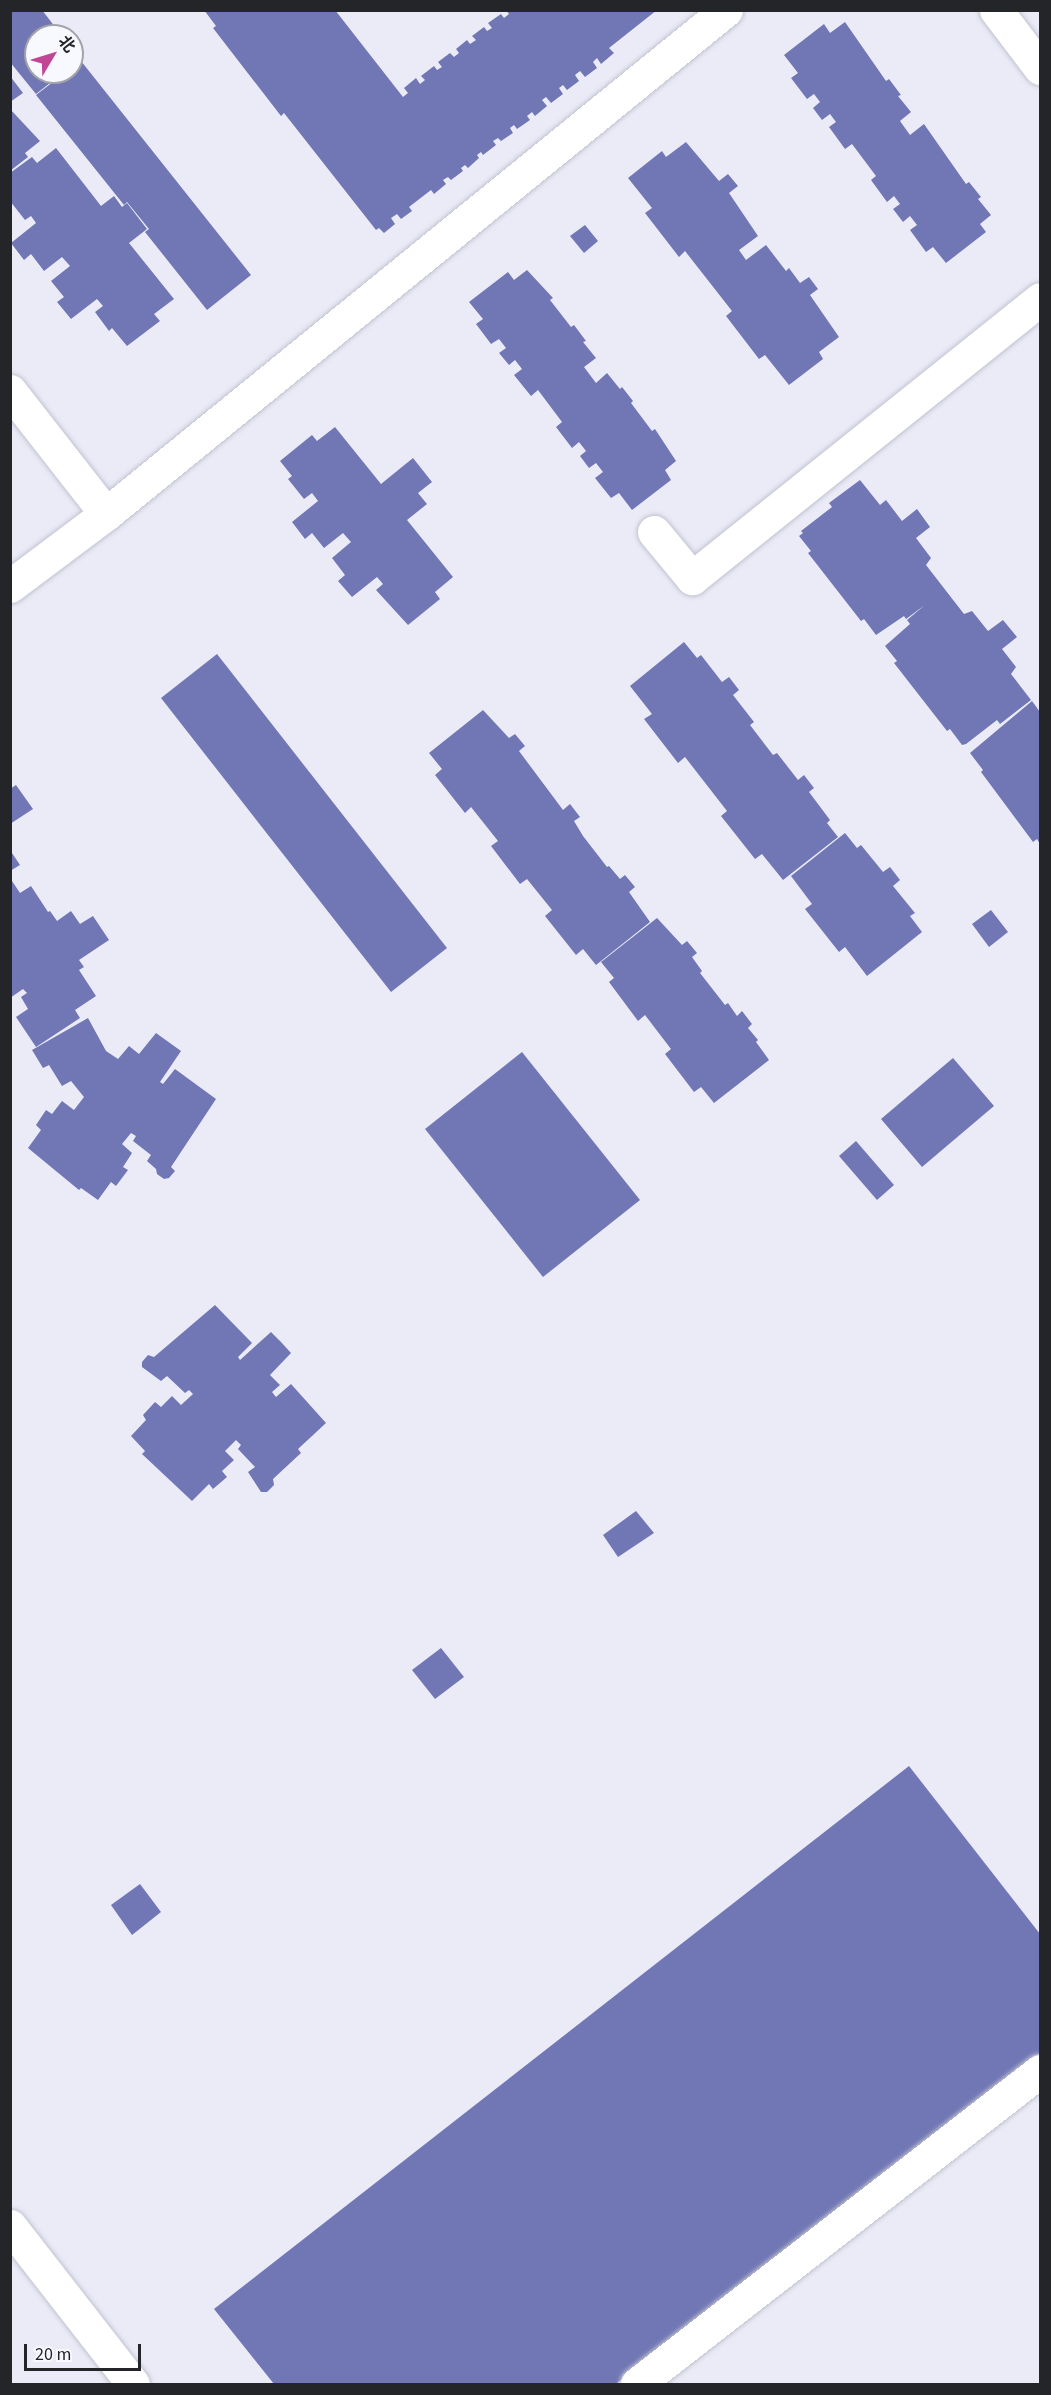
<!DOCTYPE html>
<html>
<head>
<meta charset="utf-8">
<style>
	body { margin:0 }
	#map { position:relative; width:1051px; height:2395px; overflow:hidden; background:#eaebf7; font-family:"Source Sans 3","Noto Sans SC",sans-serif }
	div>[style] { position:absolute }
	.building>* { inset:0; background:#7177b5 }
	.roads { filter:drop-shadow(0 0 2px #c1c3cf) drop-shadow(0 0 2px #c1c3cf) }
	.minor>* { height:33px; margin:-16.5px; padding:0 16.5px; transform-origin:16.5px; border-radius:16.5px; background:#fff }
	span { translate:-50% -50%; white-space:nowrap; text-align:center; line-height:1.15; -webkit-text-stroke:4.5px #f8f9fe; paint-order:stroke }
	.frame { position:absolute; inset:0; border:12px solid #242529; pointer-events:none }
	.north { position:absolute; left:24px; top:24px; width:60px; height:60px; box-sizing:border-box; background:#f8f9fe; border:2px solid #a3a4a9; border-radius:50%; rotate:52deg; font-size:16px; font-weight:700; line-height:24px; text-align:center; color:#242529 }
	.north::after { content:''; display:block; margin:auto; width:21px; height:27px; background:#c24695; clip-path:polygon(50% 0,100% 100%,50% 72%,0 100%) }
	.scale { position:absolute; left:24px; top:2344px; width:117px; height:27px; box-sizing:border-box; border:3px solid #242529; border-top:0; padding-left:8px; font-size:18px; line-height:21px; white-space:nowrap; color:#242529; -webkit-text-stroke:4px #f8f9fe; paint-order:stroke }
</style>
</head>
<body>
<div id="map">
	<div class="building">
		<div style="clip-path:polygon(10px 10px,42px 10px,62px 36px,36px 36px,36px 72px,64px 72px,36px 94px,10px 62px)"></div>
		<div style="clip-path:polygon(204px 10px,335px 10px,403px 97px,408px 93px,404px 88px,416px 78px,420px 84px,425px 80px,421px 76px,434px 66px,437px 70px,442px 67px,438px 62px,450px 53px,454px 57px,459px 53px,456px 49px,467px 40px,470px 44px,476px 40px,472px 36px,484px 27px,487px 31px,492px 28px,488px 23px,501px 14px,504px 18px,509px 14px,506px 10px,657px 10px,609px 48px,614px 53px,601px 64px,597px 58px,593px 62px,597px 68px,585px 77px,580px 71px,575px 75px,579px 81px,567px 90px,563px 85px,559px 88px,563px 94px,551px 103px,546px 97px,542px 100px,547px 106px,535px 116px,532px 112px,527px 116px,530px 120px,517px 129px,514px 125px,510px 128px,513px 133px,501px 141px,498px 138px,493px 141px,496px 145px,483px 155px,481px 152px,477px 155px,479px 158px,468px 168px,465px 165px,461px 168px,463px 171px,451px 180px,448px 177px,443px 180px,446px 184px,434px 194px,431px 190px,409px 207px,412px 211px,401px 219px,397px 214px,391px 218px,395px 224px,384px 233px,379px 228px,376px 230px,284px 113px,281px 116px,213px 28px,216px 26px)"></div>
		<div style="clip-path:polygon(845px 22px,886px 81px,889px 79px,901px 95px,898px 96px,911px 112px,900px 121px,910px 135px,924px 124px,966px 184px,969px 182px,981px 197px,978px 199px,991px 215px,980px 224px,986px 232px,946px 263px,933px 247px,926px 252px,910px 230px,917px 225px,910px 216px,903px 222px,893px 209px,900px 204px,894px 196px,887px 202px,871px 180px,876px 176px,852px 144px,845px 149px,829px 127px,836px 122px,830px 114px,822px 120px,813px 108px,820px 102px,814px 94px,807px 99px,791px 78px,798px 73px,784px 55px,824px 24px,830px 33px)"></div>
		<div style="clip-path:polygon(72px 48px,81px 59px,72px 66px)"></div>
		<div style="clip-path:polygon(81px 61px,251px 275px,207px 310px,145px 232px,149px 229px,127px 202px,124px 205px,36px 95px,66px 72px,72px 72px,72px 67px)"></div>
		<div style="clip-path:polygon(10px 76px,23px 93px,10px 102px)"></div>
		<div style="clip-path:polygon(10px 109px,40px 141px,25px 153px,28px 157px,10px 171px)"></div>
		<div style="clip-path:polygon(686px 142px,719px 181px,728px 174px,738px 186px,729px 193px,758px 236px,739px 250px,746px 260px,766px 245px,786px 271px,789px 268px,800px 283px,809px 277px,818px 289px,810px 295px,839px 337px,819px 352px,823px 359px,789px 385px,765px 355px,759px 359px,726px 316px,732px 311px,685px 251px,679px 257px,645px 213px,652px 208px,628px 178px,662px 151px,666px 157px)"></div>
		<div style="clip-path:polygon(56px 148px,101px 206px,114px 196px,122px 207px,127px 203px,147px 229px,129px 243px,174px 299px,154px 314px,160px 321px,127px 346px,112px 328px,109px 331px,95px 312px,103px 306px,97px 299px,71px 319px,57px 302px,64px 297px,51px 281px,70px 266px,62px 257px,44px 271px,31px 254px,24px 260px,11px 243px,36px 223px,31px 216px,25px 220px,10px 201px,10px 173px,32px 157px,37px 163px)"></div>
		<div style="clip-path:polygon(585px 225px,598px 241px,584px 253px,570px 236px)"></div>
		<div style="clip-path:polygon(527px 270px,553px 298px,550px 300px,571px 327px,574px 325px,586px 341px,583px 342px,596px 358px,584px 367px,596px 383px,607px 373px,620px 389px,622px 387px,633px 401px,631px 403px,652px 431px,655px 429px,676px 461px,665px 470px,671px 480px,632px 510px,619px 493px,611px 498px,595px 478px,603px 472px,596px 463px,589px 468px,580px 456px,586px 451px,579px 442px,572px 448px,556px 427px,562px 422px,538px 390px,531px 396px,514px 375px,522px 369px,515px 360px,509px 365px,499px 353px,506px 348px,499px 339px,491px 344px,476px 324px,483px 319px,469px 302px,508px 272px,514px 280px)"></div>
		<div style="clip-path:polygon(335px 427px,381px 484px,413px 458px,432px 482px,418px 493px,427px 504px,407px 520px,453px 577px,435px 592px,440px 599px,408px 625px,376px 590px,383px 584px,377px 577px,352px 597px,338px 581px,345px 575px,332px 558px,351px 542px,343px 533px,324px 548px,312px 533px,305px 539px,292px 522px,318px 501px,312px 493px,304px 499px,288px 479px,292px 476px,280px 461px,312px 435px,317px 441px)"></div>
		<div style="clip-path:polygon(860px 480px,880px 505px,886px 500px,902px 521px,917px 509px,930px 527px,916px 538px,931px 558px,926px 565px,964px 614px,972px 611px,988px 631px,1003px 620px,1017px 637px,1002px 649px,1016px 667px,1011px 674px,1031px 700px,1000px 724px,997px 720px,966px 744px,962px 745px,950px 729px,947px 731px,894px 663px,897px 661px,885px 646px,910px 624px,907px 620px,925px 605px,906px 619px,904px 616px,876px 635px,864px 619px,861px 621px,808px 553px,811px 551px,799px 536px,803px 533px,801px 531px,832px 507px,829px 503px)"></div>
		<div style="clip-path:polygon(684px 642px,697px 658px,701px 655px,722px 682px,729px 677px,739px 690px,733px 695px,754px 722px,750px 725px,773px 755px,777px 753px,798px 780px,804px 775px,814px 788px,809px 792px,830px 820px,827px 823px,838px 837px,783px 880px,762px 854px,755px 859px,721px 816px,727px 811px,685px 757px,678px 763px,644px 719px,652px 714px,630px 686px)"></div>
		<div style="clip-path:polygon(217px 654px,447px 948px,391px 992px,161px 698px)"></div>
		<div style="clip-path:polygon(1032px 701px,1040px 712px,1040px 844px,1037px 839px,1033px 842px,981px 772px,983px 770px,970px 753px)"></div>
		<div style="clip-path:polygon(483px 710px,509px 738px,515px 734px,525px 746px,519px 751px,563px 810px,570px 804px,580px 817px,574px 821px,583px 836px,607px 867px,609px 866px,620px 879px,625px 875px,635px 887px,629px 892px,650px 922px,596px 965px,583px 949px,576px 955px,545px 916px,552px 910px,527px 879px,520px 884px,491px 846px,498px 841px,471px 807px,465px 813px,435px 775px,442px 769px,429px 753px)"></div>
		<div style="clip-path:polygon(16px 785px,33px 809px,10px 824px,10px 789px)"></div>
		<div style="clip-path:polygon(845px 833px,857px 848px,861px 845px,883px 872px,890px 867px,900px 880px,893px 886px,915px 913px,910px 916px,922px 932px,867px 976px,845px 947px,839px 952px,805px 909px,812px 904px,791px 876px)"></div>
		<div style="clip-path:polygon(10px 850px,20px 865px,10px 871px)"></div>
		<div style="clip-path:polygon(10px 878px,20px 893px,31px 886px,48px 912px,50px 911px,57px 921px,71px 911px,80px 924px,93px 916px,109px 940px,79px 960px,84px 967px,79px 970px,96px 996px,75px 1010px,80px 1018px,36px 1047px,16px 1017px,28px 1009px,21px 997px,27px 993px,23px 989px,10px 998px)"></div>
		<div style="clip-path:polygon(991px 910px,1008px 932px,989px 947px,972px 924px)"></div>
		<div style="clip-path:polygon(657px 918px,682px 945px,687px 941px,697px 953px,692px 957px,702px 971px,700px 973px,725px 1005px,728px 1003px,737px 1016px,742px 1011px,752px 1024px,748px 1028px,758px 1040px,756px 1042px,769px 1060px,714px 1103px,701px 1087px,694px 1092px,665px 1054px,671px 1049px,645px 1015px,638px 1021px,609px 982px,614px 978px,601px 962px)"></div>
		<div style="clip-path:polygon(88px 1018px,106px 1051px,118px 1059px,129px 1046px,139px 1054px,156px 1033px,181px 1051px,160px 1082px,163px 1084px,175px 1069px,216px 1099px,171px 1167px,175px 1171px,169px 1178px,164px 1179px,157px 1174px,156px 1169px,147px 1161px,151px 1155px,133px 1141px,136px 1136px,131px 1133px,122px 1144px,132px 1153px,123px 1167px,128px 1170px,116px 1186px,111px 1182px,98px 1200px,81px 1188px,79px 1190px,28px 1148px,41px 1130px,36px 1125px,46px 1110px,52px 1114px,62px 1101px,74px 1110px,84px 1097px,71px 1081px,62px 1086px,49px 1065px,43px 1068px,32px 1050px)"></div>
		<div style="clip-path:polygon(522px 1052px,640px 1200px,543px 1277px,425px 1129px)"></div>
		<div style="clip-path:polygon(953px 1058px,994px 1106px,922px 1167px,881px 1119px)"></div>
		<div style="clip-path:polygon(856px 1141px,894px 1185px,877px 1200px,839px 1156px)"></div>
		<div style="clip-path:polygon(215px 1305px,252px 1343px,238px 1357px,240px 1360px,271px 1332px,281px 1342px,291px 1353px,270px 1375px,280px 1385px,272px 1392px,276px 1397px,291px 1384px,326px 1423px,298px 1449px,301px 1453px,273px 1479px,274px 1485px,267px 1492px,261px 1492px,248px 1472px,255px 1467px,238px 1449px,241px 1445px,236px 1440px,225px 1451px,234px 1460px,222px 1471px,227px 1477px,213px 1489px,209px 1484px,192px 1501px,142px 1454px,145px 1451px,131px 1436px,146px 1420px,143px 1415px,155px 1402px,161px 1407px,172px 1396px,181px 1405px,193px 1394px,189px 1390px,185px 1393px,167px 1376px,161px 1381px,142px 1367px,142px 1362px,148px 1355px,154px 1357px)"></div>
		<div style="clip-path:polygon(636px 1511px,654px 1533px,618px 1557px,603px 1535px)"></div>
		<div style="clip-path:polygon(441px 1648px,464px 1677px,435px 1699px,412px 1670px)"></div>
		<div style="clip-path:polygon(909px 1766px,1040px 1934px,1040px 2053px,616px 2384px,274px 2384px,214px 2309px)"></div>
		<div style="clip-path:polygon(140px 1884px,161px 1912px,132px 1935px,111px 1905px)"></div>
	</div>
	<div class="roads">
		<div class="minor">
			<div style="left:996px;top:10px;width:73px;rotate:52.8deg"></div>
			<div style="left:10px;top:391px;width:156px;rotate:52deg"></div>
			<div style="left:106px;top:514px;width:799px;rotate:-39.11deg"></div>
			<div style="left:654px;top:532px;width:60px;rotate:50.4deg"></div>
			<div style="left:692px;top:578px;width:446px;rotate:-38.7deg"></div>
			<div style="left:10px;top:586px;width:120px;rotate:-36.9deg"></div>
			<div style="left:10px;top:2226px;width:200px;rotate:52.1deg"></div>
			<div style="left:637px;top:2384px;width:510px;rotate:-37.84deg"></div>
		</div>
	</div>
	<div class="frame"></div>
	<div class="north">北</div>
	<div class="scale">20 m</div>
</div>
</body>
</html>
